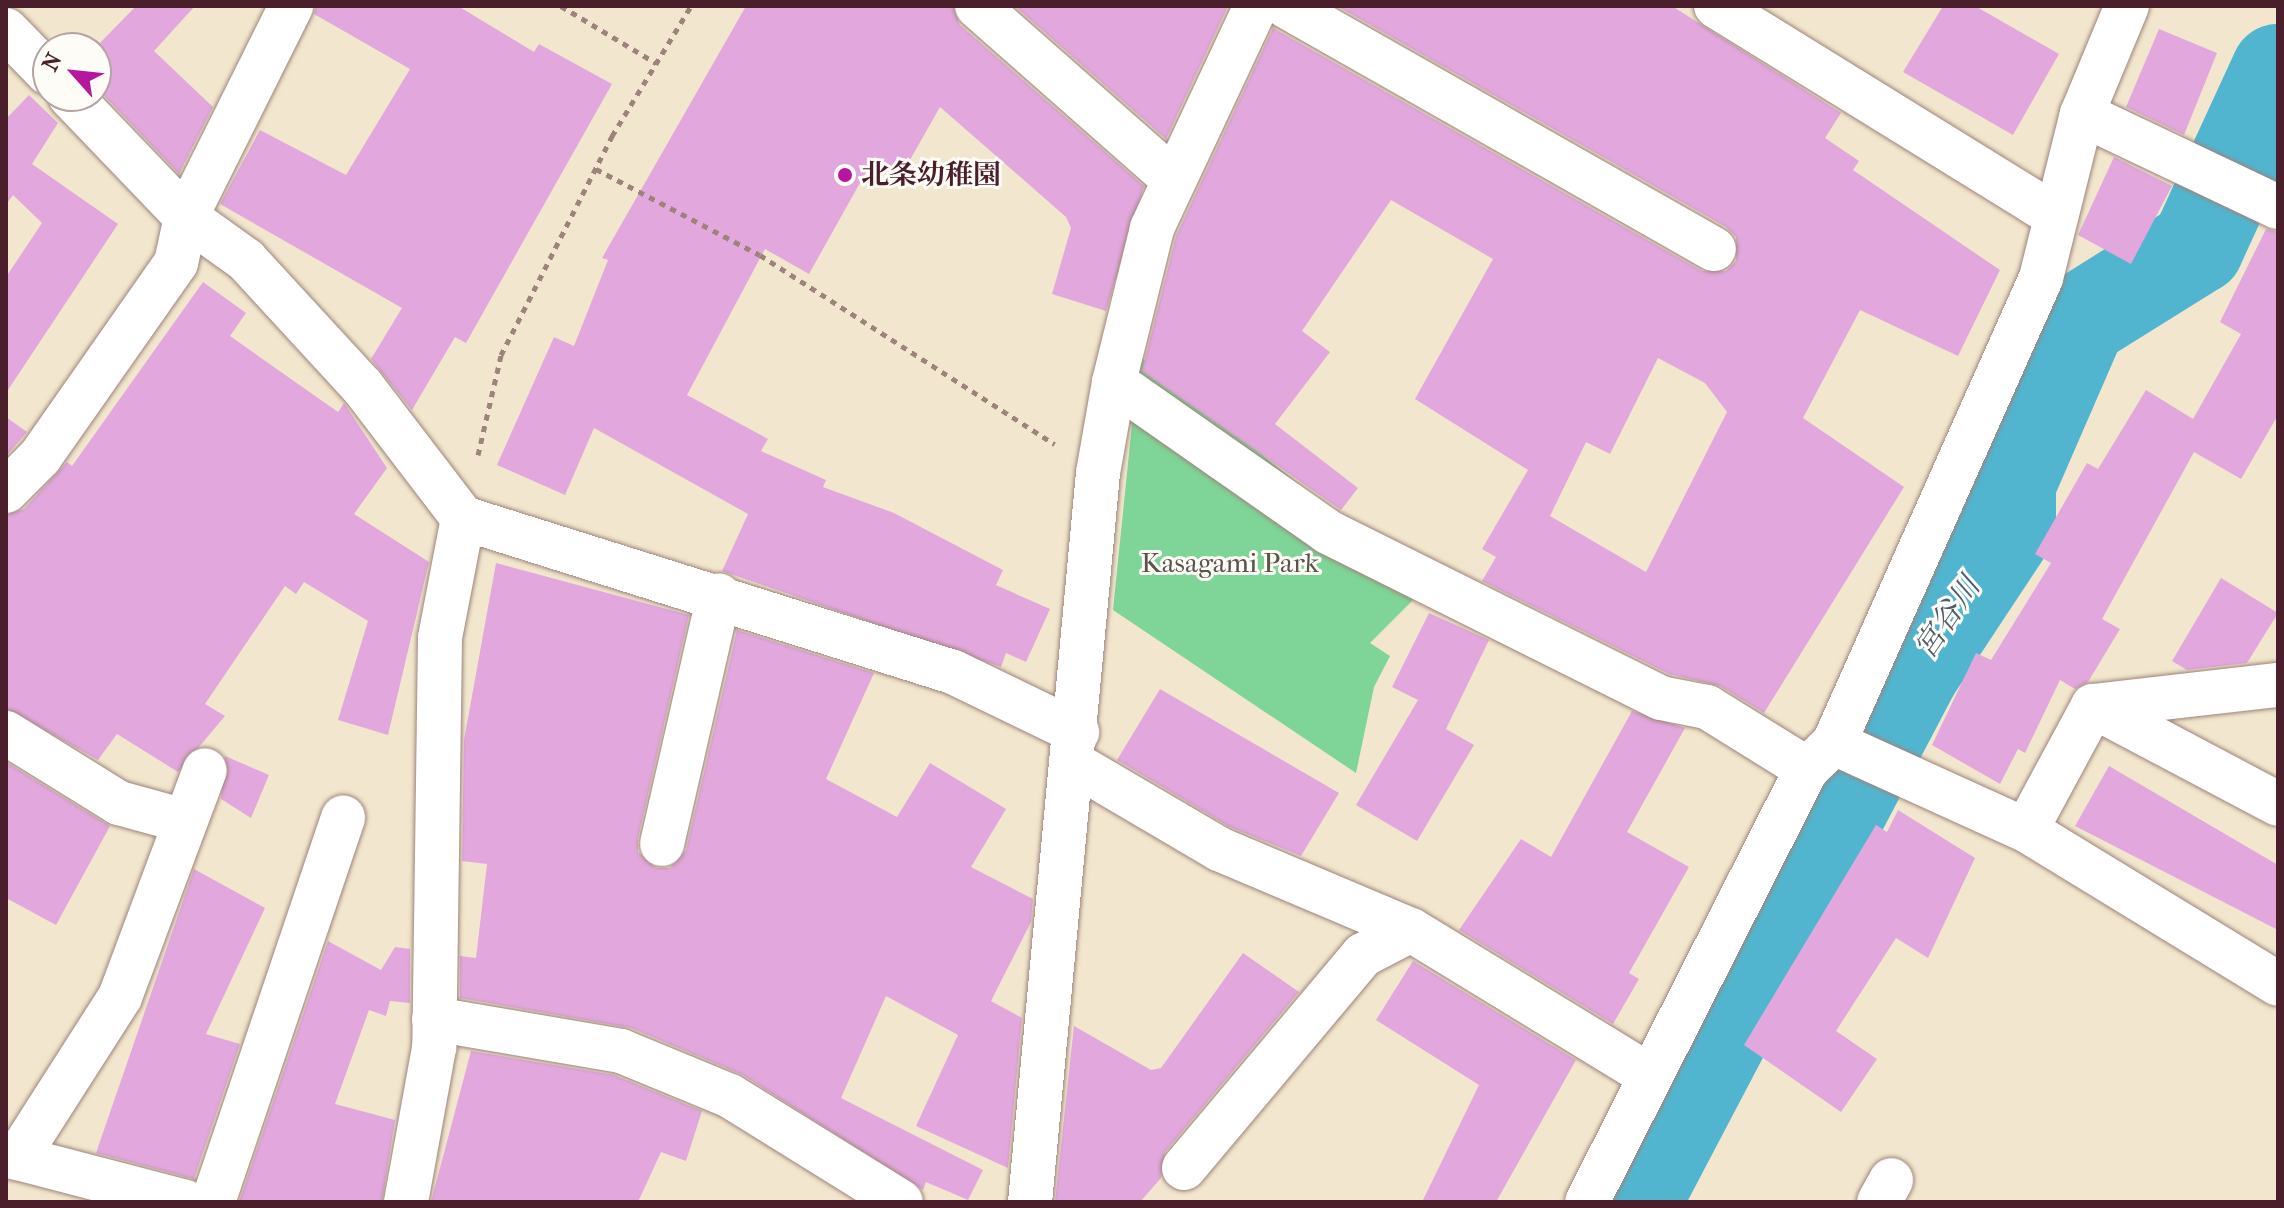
<!DOCTYPE html>
<html>
<head>
<meta charset="utf-8">
<style>
	body { margin:0 }
	#map { position:relative; width:2284px; height:1208px; overflow:hidden; background:#f2e7ce; font-family:"IM FELL French Canon","Noto Serif JP",serif }
	div>[style] { position:absolute }
	.green>* { inset:0; background:#7fd497 }
	.river>* { height:94px; margin:-47px; padding:0 47px; transform-origin:47px; border-radius:47px; background:#51b5d0 }
	.building>* { inset:0; background:#e2a8de }
	.path>* { height:5px; margin-top:-2.5px; transform-origin:0; background:repeating-linear-gradient(90deg,#9e837c 0 6px,transparent 0 12px) }
	.roads { filter:drop-shadow(0 0 2px #9e837c) drop-shadow(0 0 2px #9e837c) }
	.minor>* { height:44px; margin:-22px; padding:0 22px; transform-origin:22px; border-radius:22px; background:#fff }
	.highway>* { height:44px; margin:-22px; padding:0 22px; transform-origin:22px; border-radius:22px; background:#fff }
	.dots>* { width:22px; height:22px; translate:-50% -50%; box-sizing:border-box; border:4px solid #fdfcf7; border-radius:50% }
	span { translate:-50% -50%; white-space:nowrap; text-align:center; line-height:1.15; -webkit-text-stroke:6px #fdfcf7; paint-order:stroke }
	.poi-label { font-size:28px; color:#4a1f2b; font-weight:700 }
	.left { translate:0 -50%; text-align:left }
	.park-label { font-size:28px; color:#5a554b }
	.water-label { font-size:30px; color:#4d5b6d; font-style:italic }
	.frame { position:absolute; inset:0; border:8px solid #4a1f2b; pointer-events:none }
	.north { position:absolute; left:32px; top:32px; width:80px; height:80px; box-sizing:border-box; background:#fdfcf7; border:2px solid #b5a4a5; border-radius:50%; rotate:297deg; font-size:22px; font-weight:700; line-height:32px; text-align:center; color:#4a1f2b }
	.north::after { content:''; display:block; margin:auto; width:28px; height:36px; background:#b5179e; clip-path:polygon(50% 0,100% 100%,50% 72%,0 100%) }
</style>
</head>
<body>
<div id="map">
	<div class="green">
		<div style="clip-path:polygon(1139px 356px,1330px 509px,1442px 571px,1370px 643px,1390px 656px,1374px 687px,1356px 773px,1113px 610px)"></div>
	</div>
	<div class="river">
		<div style="left:1634px;top:1202px;width:600px;rotate:-62.28deg"></div>
		<div style="left:1913px;top:671px;width:174px;rotate:-56.5deg"></div>
		<div style="left:2009px;top:526px;width:43px;rotate:-90deg"></div>
		<div style="left:2009px;top:483px;width:178px;rotate:-66.5deg"></div>
		<div style="left:2080px;top:320px;width:138px;rotate:-32deg"></div>
		<div style="left:2197px;top:247px;width:194px;rotate:-65.3deg"></div>
	</div>
	<div class="building">
		<div style="clip-path:polygon(136px 6px,195px 6px,154px 51px,213px 107px,179px 174px,96px 87px,95px 48px)"></div>
		<div style="clip-path:polygon(316px 6px,458px 6px,534px 52px,539px 44px,612px 84px,466px 343px,455px 337px,412px 410px,371px 359px,402px 308px,220px 204px,260px 130px,346px 175px,410px 69px,314px 14px)"></div>
		<div style="clip-path:polygon(746px 6px,953px 6px,960px 25px,1144px 186px,1106px 311px,1052px 294px,1071px 228px,1066px 217px,940px 107px,898px 181px,870px 165px,809px 274px,765px 249px,687px 395px,768px 439px,761px 451px,826px 480px,823px 487px,894px 513px,1003px 570px,996px 585px,1050px 609px,1026px 662px,1006px 653px,1001px 667px,722px 571px,748px 514px,594px 428px,565px 495px,497px 465px,554px 337px,574px 346px,608px 260px,602px 258px)"></div>
		<div style="clip-path:polygon(1015px 6px,1228px 6px,1166px 139px)"></div>
		<div style="clip-path:polygon(evenodd,1337px 6px,1672px 6px,1841px 113px,1825px 138px,1859px 161px,1853px 170px,2000px 270px,1958px 356px,1860px 310px,1803px 418px,1904px 487px,1764px 713px,1720px 686px,1669px 674px,1482px 581px,1496px 557px,1482px 549px,1528px 470px,1415px 399px,1493px 259px,1391px 200px,1302px 331px,1330px 352px,1275px 424px,1358px 488px,1341px 510px,1142px 371px,1176px 236px,1273px 28px,1702px 271px,1726px 271px,1736px 261px,1736px 237px,1726px 227px,1337px 6px,1658px 358px,1705px 383px,1727px 412px,1646px 572px,1550px 516px,1586px 442px,1610px 454px,1658px 358px)"></div>
		<div style="clip-path:polygon(1943px 6px,1975px 6px,2059px 54px,2013px 135px,1903px 72px)"></div>
		<div style="clip-path:polygon(2159px 29px,2217px 53px,2184px 135px,2126px 107px)"></div>
		<div style="clip-path:polygon(29px 95px,58px 123px,32px 164px,118px 224px,6px 393px,6px 277px,42px 223px,13px 195px,6px 205px,6px 119px)"></div>
		<div style="clip-path:polygon(2114px 157px,2172px 186px,2131px 264px,2078px 235px)"></div>
		<div style="clip-path:polygon(2266px 229px,2278px 232px,2278px 415px,2241px 479px,2194px 452px,2102px 619px,2120px 629px,2088px 682px,2075px 689px,2060px 680px,2025px 753px,2018px 749px,2000px 784px,1932px 745px,1976px 653px,1991px 660px,2051px 563px,2035px 554px,2087px 463px,2098px 469px,2146px 390px,2193px 419px,2241px 334px,2220px 322px)"></div>
		<div style="clip-path:polygon(203px 282px,246px 313px,230px 336px,338px 412px,344px 403px,387px 468px,354px 514px,429px 562px,388px 735px,338px 720px,368px 621px,304px 582px,296px 594px,285px 586px,205px 704px,225px 716px,178px 772px,117px 734px,98px 760px,6px 708px,6px 515px,24px 509px,67px 462px,72px 466px)"></div>
		<div style="clip-path:polygon(6px 417px,27px 432px,6px 456px)"></div>
		<div style="clip-path:polygon(496px 563px,689px 615px,638px 838px,638px 852px,656px 868px,670px 868px,686px 850px,737px 630px,874px 673px,826px 779px,897px 817px,930px 763px,1006px 809px,971px 867px,1033px 899px,1031px 922px,991px 1001px,1022px 1018px,1008px 1168px,916px 1126px,958px 1035px,886px 996px,841px 1098px,983px 1170px,968px 1200px,926px 1182px,923px 1190px,743px 1075px,631px 1028px,460px 998px,460px 956px,476px 958px,487px 864px,462px 861px,464px 740px)"></div>
		<div style="clip-path:polygon(2221px 578px,2278px 613px,2247px 663px,2187px 670px,2172px 661px)"></div>
		<div style="clip-path:polygon(1429px 613px,1489px 640px,1446px 729px,1474px 745px,1417px 841px,1356px 805px,1418px 700px,1392px 687px)"></div>
		<div style="clip-path:polygon(1160px 689px,1339px 793px,1301px 856px,1230px 827px,1117px 760px)"></div>
		<div style="clip-path:polygon(1632px 711px,1685px 728px,1627px 832px,1689px 867px,1629px 973px,1639px 979px,1613px 1024px,1459px 930px,1521px 839px,1551px 857px)"></div>
		<div style="clip-path:polygon(225px 756px,269px 775px,251px 818px,221px 799px)"></div>
		<div style="clip-path:polygon(6px 762px,110px 826px,56px 925px,6px 898px)"></div>
		<div style="clip-path:polygon(2109px 766px,2278px 865px,2278px 930px,2075px 826px)"></div>
		<div style="clip-path:polygon(1898px 810px,1975px 858px,1928px 958px,1896px 938px,1836px 1031px,1877px 1059px,1841px 1112px,1744px 1045px,1876px 825px,1887px 832px)"></div>
		<div style="clip-path:polygon(194px 869px,265px 908px,206px 1034px,240px 1044px,194px 1179px,96px 1153px)"></div>
		<div style="clip-path:polygon(328px 941px,381px 970px,395px 947px,410px 949px,410px 1003px,390px 1001px,386px 1016px,369px 1010px,335px 1104px,395px 1120px,382px 1202px,239px 1202px)"></div>
		<div style="clip-path:polygon(1243px 953px,1299px 992px,1165px 1152px,1161px 1178px,1140px 1202px,1055px 1202px,1074px 1026px,1151px 1070px,1161px 1068px)"></div>
		<div style="clip-path:polygon(1413px 961px,1576px 1060px,1496px 1202px,1422px 1202px,1479px 1085px,1376px 1020px)"></div>
		<div style="clip-path:polygon(471px 1051px,614px 1075px,702px 1111px,686px 1161px,661px 1152px,638px 1202px,431px 1202px)"></div>
	</div>
	<div class="path">
		<div style="left:561px;top:6px;width:111px;rotate:31deg"></div>
		<div style="left:596px;top:169px;width:185px;rotate:27.7deg"></div>
		<div style="left:760px;top:255px;width:350px;rotate:32.7deg"></div>
		<div style="left:478px;top:455px;width:103px;rotate:-77deg"></div>
		<div style="left:501px;top:355px;width:246px;rotate:-63.1deg"></div>
		<div style="left:612px;top:136px;width:152px;rotate:-58.7deg"></div>
	</div>
	<div class="roads">
		<div class="minor">
			<div style="left:977px;top:6px;width:259px;rotate:41.4deg"></div>
			<div style="left:1286px;top:6px;width:492px;rotate:29.6deg"></div>
			<div style="left:1716px;top:6px;width:400px;rotate:31.7deg"></div>
			<div style="left:6px;top:30px;width:60px;rotate:45.7deg"></div>
			<div style="left:70px;top:96px;width:168px;rotate:46.2deg"></div>
			<div style="left:186px;top:217px;width:74px;rotate:35.6deg"></div>
			<div style="left:246px;top:260px;width:171px;rotate:47.4deg"></div>
			<div style="left:362px;top:386px;width:166px;rotate:52.6deg"></div>
			<div style="left:463px;top:518px;width:122px;rotate:100.9deg"></div>
			<div style="left:440px;top:638px;width:410px;rotate:90.8deg"></div>
			<div style="left:434px;top:1048px;width:157px;rotate:100.3deg"></div>
			<div style="left:2082px;top:114px;width:217px;rotate:25.4deg"></div>
			<div style="left:1114px;top:382px;width:261px;rotate:35deg"></div>
			<div style="left:1328px;top:532px;width:372px;rotate:26.5deg"></div>
			<div style="left:1661px;top:698px;width:47px;rotate:11.1deg"></div>
			<div style="left:1707px;top:707px;width:118px;rotate:31.8deg"></div>
			<div style="left:6px;top:491px;width:48px;rotate:-45deg"></div>
			<div style="left:40px;top:457px;width:237px;rotate:-55deg"></div>
			<div style="left:176px;top:263px;width:47px;rotate:-77.7deg"></div>
			<div style="left:186px;top:217px;width:236px;rotate:-63.5deg"></div>
			<div style="left:463px;top:518px;width:514px;rotate:17.45deg"></div>
			<div style="left:953px;top:672px;width:138px;rotate:25.8deg"></div>
			<div style="left:2093px;top:706px;width:209px;rotate:27.9deg"></div>
			<div style="left:6px;top:733px;width:133px;rotate:31.8deg"></div>
			<div style="left:119px;top:803px;width:68px;rotate:15.3deg"></div>
			<div style="left:1834px;top:743px;width:211px;rotate:24.4deg"></div>
			<div style="left:2026px;top:830px;width:141px;rotate:-61.6deg"></div>
			<div style="left:2093px;top:706px;width:186px;rotate:-6.5deg"></div>
			<div style="left:1071px;top:762px;width:172px;rotate:30.4deg"></div>
			<div style="left:1219px;top:849px;width:208px;rotate:22.9deg"></div>
			<div style="left:2026px;top:830px;width:295px;rotate:31.4deg"></div>
			<div style="left:662px;top:844px;width:255px;rotate:-77.1deg"></div>
			<div style="left:434px;top:1019px;width:190px;rotate:9.7deg"></div>
			<div style="left:621px;top:1051px;width:118px;rotate:22.4deg"></div>
			<div style="left:730px;top:1096px;width:201px;rotate:31.8deg"></div>
			<div style="left:17px;top:1158px;width:191px;rotate:-57.4deg"></div>
			<div style="left:120px;top:997px;width:242px;rotate:-69.5deg"></div>
			<div style="left:1184px;top:1168px;width:278px;rotate:-50deg"></div>
			<div style="left:1363px;top:955px;width:54px;rotate:-27.5deg"></div>
			<div style="left:1411px;top:930px;width:276px;rotate:31.4deg"></div>
			<div style="left:213px;top:1202px;width:406px;rotate:-71.3deg"></div>
			<div style="left:1030px;top:1202px;width:732px;rotate:-84.67deg"></div>
			<div style="left:1098px;top:473px;width:92px;rotate:-80deg"></div>
			<div style="left:1114px;top:382px;width:159px;rotate:-76.1deg"></div>
			<div style="left:1152px;top:228px;width:245px;rotate:-64.9deg"></div>
			<div style="left:1587px;top:1202px;width:486px;rotate:-63.1deg"></div>
			<div style="left:1807px;top:769px;width:37px;rotate:-44deg"></div>
			<div style="left:1834px;top:743px;width:509px;rotate:-66deg"></div>
			<div style="left:2041px;top:278px;width:169px;rotate:-76deg"></div>
			<div style="left:2082px;top:114px;width:117px;rotate:-67.4deg"></div>
			<div style="left:1879px;top:1202px;width:25px;rotate:-61deg"></div>
		</div>
		<div class="highway">
			<div style="left:6px;top:1155px;width:186px;rotate:14.6deg"></div>
		</div>
	</div>
	<div class="dots">
		<div style="left:845px;top:175px;background:#b5179e"></div>
	</div>
	<div class="poi-label">
		<span class="left" style="left:861px;top:175px">北条幼稚園</span>
	</div>
	<div class="park-label">
		<span style="left:1230px;top:563px">Kasagami Park</span>
	</div>
	<div class="water-label">
		<span style="left:1948px;top:618px;rotate:-56deg">宮谷川</span>
	</div>
	<div class="frame"></div>
	<div class="north">N</div>
</div>
</body>
</html>
